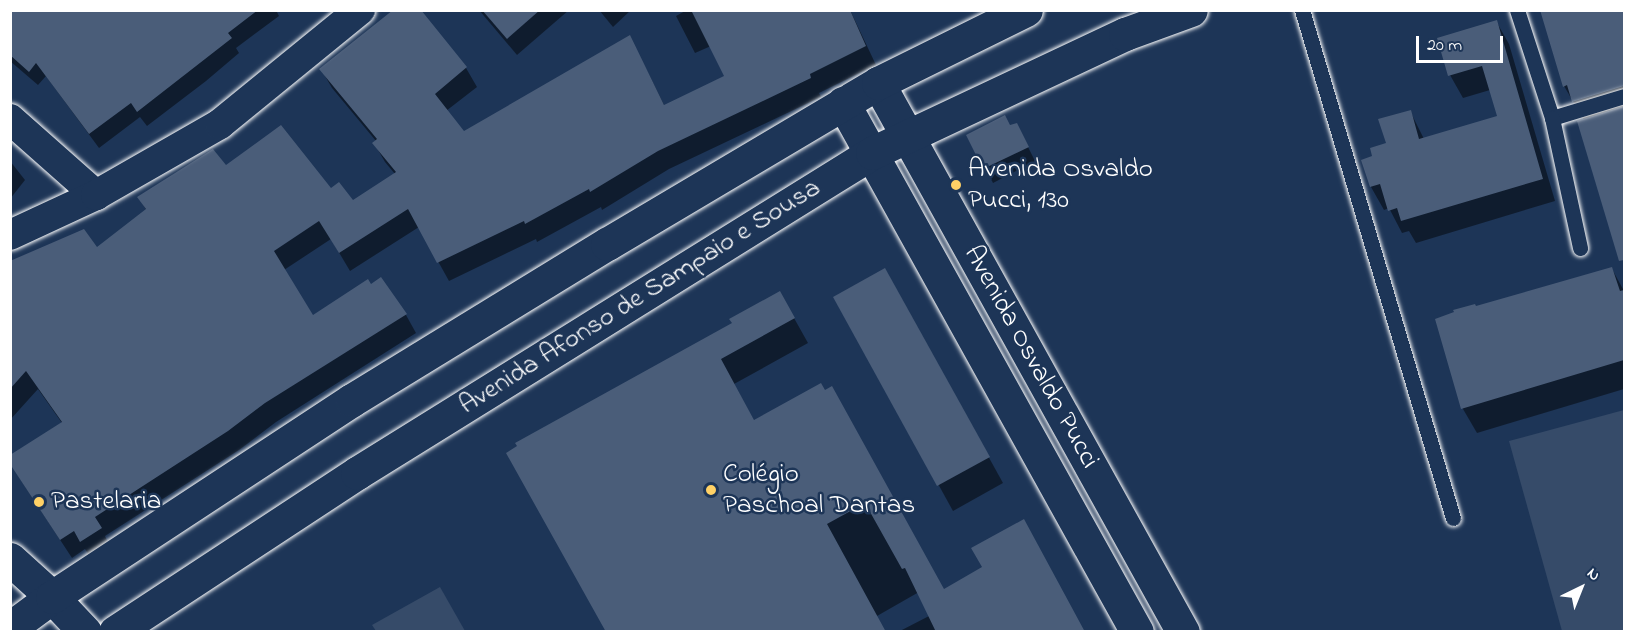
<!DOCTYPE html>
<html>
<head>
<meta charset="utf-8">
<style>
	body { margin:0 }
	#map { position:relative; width:1635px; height:642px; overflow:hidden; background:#1d3557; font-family:"Indie Flower",sans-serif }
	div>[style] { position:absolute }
	.green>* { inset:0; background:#364b69 }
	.shadow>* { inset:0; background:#0007 }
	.building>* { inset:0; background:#4a5d79 }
	.roads { filter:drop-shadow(0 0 2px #fff) drop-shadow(0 0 2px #fff) }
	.service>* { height:15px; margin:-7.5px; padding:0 7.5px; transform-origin:7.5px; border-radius:7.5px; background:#1d3557 }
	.minor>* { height:30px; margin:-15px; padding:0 15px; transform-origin:15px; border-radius:15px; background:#1d3557 }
	.tertiary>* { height:33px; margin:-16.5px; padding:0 16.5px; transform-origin:16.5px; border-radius:16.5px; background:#1d3557 }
	.secondary>* { height:33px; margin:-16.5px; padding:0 16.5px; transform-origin:16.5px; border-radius:16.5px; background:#1d3557 }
	.dots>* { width:16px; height:16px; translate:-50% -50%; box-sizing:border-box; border:3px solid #1d3557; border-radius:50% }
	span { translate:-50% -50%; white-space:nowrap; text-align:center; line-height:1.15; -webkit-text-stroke:5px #1d3557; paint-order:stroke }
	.poi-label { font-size:27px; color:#fff }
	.left { translate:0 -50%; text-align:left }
	.street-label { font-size:27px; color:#fff }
	.frame { position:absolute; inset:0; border:12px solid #fff; pointer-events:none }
	.north { position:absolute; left:1551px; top:558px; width:60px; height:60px; -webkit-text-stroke:4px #1d3557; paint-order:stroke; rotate:43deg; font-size:16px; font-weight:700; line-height:24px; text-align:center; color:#fff }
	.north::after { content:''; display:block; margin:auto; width:21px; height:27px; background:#fff; clip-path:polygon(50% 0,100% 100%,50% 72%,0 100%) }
	.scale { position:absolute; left:1416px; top:36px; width:87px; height:27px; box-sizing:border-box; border:3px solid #fff; border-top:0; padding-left:8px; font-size:18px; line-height:21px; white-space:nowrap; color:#fff; -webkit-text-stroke:4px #1d3557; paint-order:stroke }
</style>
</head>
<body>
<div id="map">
	<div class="green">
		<div style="clip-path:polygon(1624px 410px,1624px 631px,1562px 631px,1509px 441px)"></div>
		<div style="clip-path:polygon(440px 587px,465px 631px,376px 631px,372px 625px)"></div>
	</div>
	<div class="shadow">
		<div style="clip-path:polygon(10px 10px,276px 10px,279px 16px,236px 48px,239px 53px,206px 81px,147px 126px,140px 117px,99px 148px,46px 76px,38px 85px,10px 61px)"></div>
		<div style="clip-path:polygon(419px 10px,466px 68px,477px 87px,446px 111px,463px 133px,630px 37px,665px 107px,726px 76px,711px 46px,695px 53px,676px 16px,687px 10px,850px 10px,876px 65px,819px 93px,821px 97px,669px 169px,602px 210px,601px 207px,537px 242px,536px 239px,449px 281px,419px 227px,350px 271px,331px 239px,284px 270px,313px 317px,406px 315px,416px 333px,276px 422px,239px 450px,105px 536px,111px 548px,92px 560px,85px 549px,72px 558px,19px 477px,62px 423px,38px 389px,10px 420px,10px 262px,96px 249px,147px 211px,139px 198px,226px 167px,331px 190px,353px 202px,395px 174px,385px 162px,374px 143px,376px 141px,332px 88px,321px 69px)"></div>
		<div style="clip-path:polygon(479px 10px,569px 10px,517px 55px)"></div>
		<div style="clip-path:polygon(599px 10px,631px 10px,613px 27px)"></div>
		<div style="clip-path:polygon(974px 10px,987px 10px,983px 12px)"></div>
		<div style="clip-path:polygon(1541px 10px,1624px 10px,1624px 261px,1615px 244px,1584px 120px,1564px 86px)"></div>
		<div style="clip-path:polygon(1496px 21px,1509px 44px,1555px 201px,1416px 243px,1409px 231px,1402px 233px,1389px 208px,1384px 210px,1371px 187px,1363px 161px,1374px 158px,1388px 144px,1410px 111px,1424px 139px,1499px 117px,1490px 90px,1463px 98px,1450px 75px)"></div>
		<div style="clip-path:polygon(1010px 127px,1024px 139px,1035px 161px,993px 183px,968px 135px)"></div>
		<div style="clip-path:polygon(10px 161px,25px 180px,10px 199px)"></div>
		<div style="clip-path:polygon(1612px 269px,1624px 291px,1624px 389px,1477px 433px,1463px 409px,1436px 320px)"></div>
		<div style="clip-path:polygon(780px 293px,808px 343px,734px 384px,754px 421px,821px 385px,944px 591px,1084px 632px,898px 632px,931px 615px,919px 592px,877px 616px,608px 632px,734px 324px)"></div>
		<div style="clip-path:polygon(899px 295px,1003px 483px,953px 511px,835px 297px)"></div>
	</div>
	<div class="building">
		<div style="clip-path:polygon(10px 10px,258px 10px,228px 33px,232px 38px,137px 112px,131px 103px,89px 134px,36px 63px,29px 72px,10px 55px)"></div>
		<div style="clip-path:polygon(393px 10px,421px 10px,467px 67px,435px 94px,464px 131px,630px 35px,664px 105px,724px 76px,691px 10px,850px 10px,866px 46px,810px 74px,811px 78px,658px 151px,590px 192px,589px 189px,525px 224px,524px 221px,437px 263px,408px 209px,339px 253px,319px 221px,274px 251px,313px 315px,368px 279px,371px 284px,381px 277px,407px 314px,265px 403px,228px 431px,95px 517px,102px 528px,80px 542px,74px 531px,60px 540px,10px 464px,10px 455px,62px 422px,26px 371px,10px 389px,10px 261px,84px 229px,97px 247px,146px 209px,137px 197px,213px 149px,226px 165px,281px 125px,331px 188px,339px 182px,353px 200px,396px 172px,372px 143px,377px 139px,319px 69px)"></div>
		<div style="clip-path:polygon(482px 10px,540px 10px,507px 39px)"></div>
		<div style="clip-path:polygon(1540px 10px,1624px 10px,1624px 86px,1572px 102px,1567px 85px,1563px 87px)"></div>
		<div style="clip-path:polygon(1497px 20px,1543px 179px,1401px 221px,1397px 208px,1388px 211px,1380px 184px,1370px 187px,1361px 160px,1372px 156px,1370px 148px,1386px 143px,1378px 119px,1411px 110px,1419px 139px,1497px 116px,1482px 66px,1448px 76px,1437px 38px)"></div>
		<div style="clip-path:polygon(1624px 106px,1624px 260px,1619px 261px,1577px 121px)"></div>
		<div style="clip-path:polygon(1005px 115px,1010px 125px,1017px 123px,1029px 147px,983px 169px,966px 135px)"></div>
		<div style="clip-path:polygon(1612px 267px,1620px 291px,1624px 290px,1624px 360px,1461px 409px,1435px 319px,1454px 312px,1453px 310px,1475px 304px,1476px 306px)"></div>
		<div style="clip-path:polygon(885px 268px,990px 457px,937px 486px,833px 297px)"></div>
		<div style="clip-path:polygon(780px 291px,795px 318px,721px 359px,754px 420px,821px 383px,825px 390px,832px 386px,944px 589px,982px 567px,971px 548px,1024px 519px,1085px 632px,936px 632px,905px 568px,902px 569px,865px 503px,827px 524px,886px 632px,606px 632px,506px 453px,517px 446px,515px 443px,732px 323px,729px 319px)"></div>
	</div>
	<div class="roads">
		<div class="service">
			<div style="left:1302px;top:10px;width:530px;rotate:73.45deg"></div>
			<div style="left:1517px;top:10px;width:114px;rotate:72deg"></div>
			<div style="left:1552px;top:118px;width:75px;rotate:-17deg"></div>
			<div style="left:1552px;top:118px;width:133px;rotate:77.8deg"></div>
		</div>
		<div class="minor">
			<div style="left:10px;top:119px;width:115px;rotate:41.5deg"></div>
			<div style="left:10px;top:235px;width:95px;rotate:-24.9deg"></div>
			<div style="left:96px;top:195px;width:143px;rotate:-29.8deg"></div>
			<div style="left:220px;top:124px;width:181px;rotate:-39.2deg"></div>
		</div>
		<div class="tertiary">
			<div style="left:10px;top:559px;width:57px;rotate:42.1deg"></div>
			<div style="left:52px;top:597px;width:48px;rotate:46.7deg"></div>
		</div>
		<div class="secondary">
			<div style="left:878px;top:83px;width:628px;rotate:60.95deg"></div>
			<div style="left:843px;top:103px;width:605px;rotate:60.94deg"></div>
			<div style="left:10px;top:628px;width:52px;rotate:-36.4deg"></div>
			<div style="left:52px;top:597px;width:359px;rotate:-33.3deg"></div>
			<div style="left:352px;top:400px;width:299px;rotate:-31.5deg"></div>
			<div style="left:607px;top:244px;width:315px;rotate:-30.7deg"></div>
			<div style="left:878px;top:83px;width:165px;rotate:-26.3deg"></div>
			<div style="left:115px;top:632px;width:290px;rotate:-33.3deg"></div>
			<div style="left:357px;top:473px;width:606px;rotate:-31.86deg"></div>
			<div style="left:872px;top:153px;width:280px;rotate:-25.2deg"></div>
			<div style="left:1125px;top:34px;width:70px;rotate:-20deg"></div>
		</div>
	</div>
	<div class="dots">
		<div style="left:956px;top:185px;background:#ffd166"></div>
		<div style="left:711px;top:490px;background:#ffd166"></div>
		<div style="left:39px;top:502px;background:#ffd166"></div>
	</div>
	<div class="poi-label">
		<span class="left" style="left:968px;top:185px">Avenida Osvaldo<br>Pucci, 130</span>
		<span class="left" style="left:723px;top:490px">Colégio<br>Paschoal Dantas</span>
		<span class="left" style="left:51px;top:502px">Pastelaria</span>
	</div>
	<div class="street-label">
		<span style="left:640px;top:297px;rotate:-32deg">Avenida Afonso de Sampaio e Sousa</span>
		<span style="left:1031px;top:357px;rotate:61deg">Avenida Osvaldo Pucci</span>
	</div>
	<div class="frame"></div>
	<div class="north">N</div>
	<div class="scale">20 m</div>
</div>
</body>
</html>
